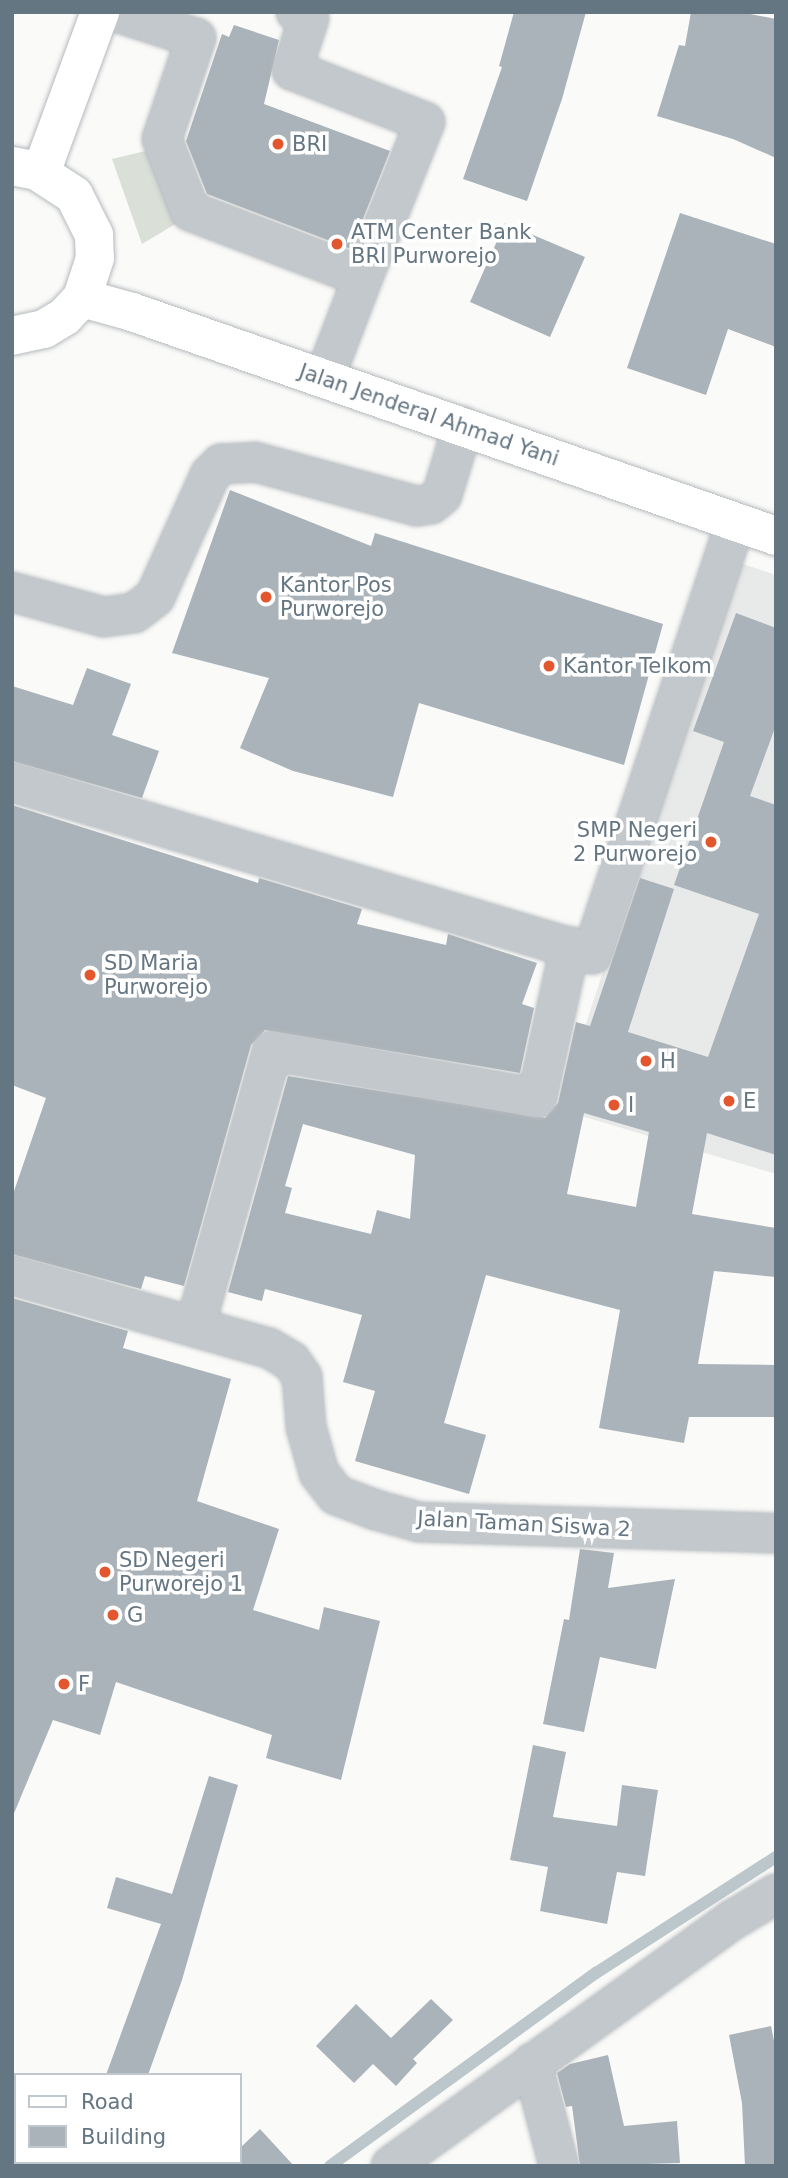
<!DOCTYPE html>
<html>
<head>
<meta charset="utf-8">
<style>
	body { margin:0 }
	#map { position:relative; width:788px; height:2178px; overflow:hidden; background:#fafaf8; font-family:"DejaVu Sans",sans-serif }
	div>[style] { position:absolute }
	.built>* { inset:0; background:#e8e9e9 }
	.green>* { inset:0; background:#dadfd7 }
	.stream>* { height:12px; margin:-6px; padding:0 6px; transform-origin:6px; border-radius:6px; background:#bbc7cb }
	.building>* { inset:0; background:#aab3b9 }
	.roads { filter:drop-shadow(0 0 2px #b5babe) drop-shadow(0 0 2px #b5babe) }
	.minor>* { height:38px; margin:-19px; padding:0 19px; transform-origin:19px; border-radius:19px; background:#c3c8cc }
	.major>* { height:38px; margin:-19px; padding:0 19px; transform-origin:19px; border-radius:19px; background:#fff }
	.dots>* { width:19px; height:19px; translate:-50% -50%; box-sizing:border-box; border:4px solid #fff; border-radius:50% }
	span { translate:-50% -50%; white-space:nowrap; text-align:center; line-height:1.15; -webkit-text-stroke:7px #fff; paint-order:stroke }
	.poi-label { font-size:21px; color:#657683 }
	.left { translate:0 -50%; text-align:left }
	.right { translate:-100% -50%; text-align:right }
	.street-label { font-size:21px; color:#657683 }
	.frame { position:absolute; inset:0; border:14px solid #657683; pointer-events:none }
	.legend { position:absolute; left:14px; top:2073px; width:228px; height:91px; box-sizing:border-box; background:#fff; border:2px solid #c1c8cd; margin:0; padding:9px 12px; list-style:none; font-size:21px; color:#657683 }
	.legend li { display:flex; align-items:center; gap:14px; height:35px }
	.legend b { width:35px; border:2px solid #c1c8cd }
</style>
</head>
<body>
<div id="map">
	<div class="built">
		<div style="clip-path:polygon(737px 562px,776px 575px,776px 1174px,558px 1109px)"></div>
	</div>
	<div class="green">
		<div style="clip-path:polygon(158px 148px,192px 214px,142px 244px,112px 159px)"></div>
	</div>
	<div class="stream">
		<div style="left:330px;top:2166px;width:329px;rotate:-36deg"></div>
		<div style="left:596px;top:1973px;width:214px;rotate:-32.8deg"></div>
	</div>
	<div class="building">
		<div style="clip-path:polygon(514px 12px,586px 12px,562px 99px,527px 201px,463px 179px,502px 67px,499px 66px)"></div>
		<div style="clip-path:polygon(691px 12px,740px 12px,776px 19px,776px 158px,733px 139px,657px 116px,679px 45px,685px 46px)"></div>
		<div style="clip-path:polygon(234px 25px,279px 40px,264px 104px,390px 151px,351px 249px,207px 194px,186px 141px,222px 34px,229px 37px)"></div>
		<div style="clip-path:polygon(680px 213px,776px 244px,776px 347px,728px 329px,706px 395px,627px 368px)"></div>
		<div style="clip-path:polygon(505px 223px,585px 257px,550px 337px,470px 302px)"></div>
		<div style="clip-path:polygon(230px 490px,371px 546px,375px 533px,663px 624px,624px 765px,419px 703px,393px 797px,293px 771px,240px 748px,269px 678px,172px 653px)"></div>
		<div style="clip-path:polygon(evenodd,736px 613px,776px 628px,776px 725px,750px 796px,776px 805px,776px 1155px,707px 1133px,692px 1214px,776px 1228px,776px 1277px,714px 1271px,698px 1364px,776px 1365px,776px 1417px,689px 1417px,684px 1443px,599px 1428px,620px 1310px,486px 1275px,444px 1423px,486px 1435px,469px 1494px,355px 1461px,375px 1391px,343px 1382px,362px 1315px,265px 1289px,262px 1301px,228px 1292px,288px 1076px,545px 1118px,558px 1103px,576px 1022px,590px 1026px,640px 878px,674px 889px,628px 1032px,708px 1057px,759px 914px,674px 885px,724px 742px,693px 731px,736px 613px,584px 1113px,649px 1132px,636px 1207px,567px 1194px,584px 1113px,736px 613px,303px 1124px,415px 1155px,410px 1219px,377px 1210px,371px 1234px,285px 1213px,292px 1188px,285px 1186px,303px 1124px)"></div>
		<div style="clip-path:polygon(87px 668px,131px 684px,112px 735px,159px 751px,142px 798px,12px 761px,12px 686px,73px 705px)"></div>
		<div style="clip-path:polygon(12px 805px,258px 883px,259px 878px,362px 909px,357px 924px,446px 945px,448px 934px,537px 963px,522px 1004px,534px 1008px,520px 1073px,265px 1030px,251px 1045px,184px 1286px,145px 1276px,141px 1289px,12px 1254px,12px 1197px,46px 1098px,12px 1085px)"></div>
		<div style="clip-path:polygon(12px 1298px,128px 1331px,123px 1348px,231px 1379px,197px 1501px,279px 1529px,253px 1610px,319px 1630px,324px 1607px,380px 1621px,341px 1780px,266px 1758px,272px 1735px,116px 1682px,100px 1735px,53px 1720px,12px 1818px)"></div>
		<div style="clip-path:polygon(580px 1549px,614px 1553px,608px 1588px,675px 1579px,656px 1669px,600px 1657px,584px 1732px,543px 1724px,564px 1619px,569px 1620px)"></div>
		<div style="clip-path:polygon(533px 1745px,566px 1752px,553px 1817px,617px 1826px,622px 1785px,658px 1790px,645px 1876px,617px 1872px,607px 1924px,540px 1911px,548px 1867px,510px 1860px)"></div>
		<div style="clip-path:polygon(209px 1776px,238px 1785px,182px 1980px,148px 2075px,106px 2075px,161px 1924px,107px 1908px,116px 1877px,172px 1894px)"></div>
		<div style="clip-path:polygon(431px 1999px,453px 2020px,413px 2059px,417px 2063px,396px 2086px,373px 2064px,354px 2083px,316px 2046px,356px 2004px,391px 2038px)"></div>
		<div style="clip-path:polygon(771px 2026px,776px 2051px,776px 2166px,745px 2166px,742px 2103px,729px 2035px)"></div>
		<div style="clip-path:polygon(608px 2055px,624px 2126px,677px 2121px,680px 2163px,580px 2166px,572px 2106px,566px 2107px,557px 2073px,570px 2064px)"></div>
		<div style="clip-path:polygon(260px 2129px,294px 2166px,220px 2166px,240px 2162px,240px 2148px)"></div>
	</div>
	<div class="roads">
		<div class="minor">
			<div style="left:116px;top:12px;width:84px;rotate:18deg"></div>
			<div style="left:196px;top:38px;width:107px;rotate:108.6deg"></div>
			<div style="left:162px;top:139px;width:77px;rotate:68.7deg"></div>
			<div style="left:190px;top:211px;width:185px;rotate:20.9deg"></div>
			<div style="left:363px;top:277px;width:109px;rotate:110.9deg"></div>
			<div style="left:296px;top:12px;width:14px;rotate:25deg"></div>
			<div style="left:309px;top:18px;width:55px;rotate:108.1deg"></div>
			<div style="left:292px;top:70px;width:143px;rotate:21.4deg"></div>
			<div style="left:425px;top:122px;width:167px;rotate:111.8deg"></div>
			<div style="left:12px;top:592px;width:95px;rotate:15.2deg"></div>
			<div style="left:104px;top:617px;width:30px;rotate:-8deg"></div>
			<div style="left:134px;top:613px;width:26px;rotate:-37deg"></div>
			<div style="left:155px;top:597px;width:134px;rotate:-65.7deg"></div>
			<div style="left:210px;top:475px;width:16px;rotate:-45deg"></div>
			<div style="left:221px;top:464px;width:34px;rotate:-3deg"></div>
			<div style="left:255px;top:462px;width:168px;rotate:15.2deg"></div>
			<div style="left:417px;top:506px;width:14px;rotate:-8deg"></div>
			<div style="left:431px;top:504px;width:14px;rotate:-39deg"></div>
			<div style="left:442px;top:495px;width:72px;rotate:-73.1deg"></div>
			<div style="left:12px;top:782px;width:605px;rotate:16.52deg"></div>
			<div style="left:592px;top:954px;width:455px;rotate:-71.6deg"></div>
			<div style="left:12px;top:1275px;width:267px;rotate:15.9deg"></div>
			<div style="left:269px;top:1348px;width:26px;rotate:31deg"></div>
			<div style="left:291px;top:1361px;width:19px;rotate:55deg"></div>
			<div style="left:302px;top:1377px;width:50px;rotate:85.4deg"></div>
			<div style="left:306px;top:1427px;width:48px;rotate:74.2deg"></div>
			<div style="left:319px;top:1473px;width:28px;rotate:52deg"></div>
			<div style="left:336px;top:1495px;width:43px;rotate:20.6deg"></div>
			<div style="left:376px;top:1510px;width:45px;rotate:15.6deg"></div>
			<div style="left:419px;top:1522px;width:357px;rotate:1.8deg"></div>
			<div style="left:195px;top:1327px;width:287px;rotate:-74.4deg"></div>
			<div style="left:272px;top:1051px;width:269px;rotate:10.1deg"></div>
			<div style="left:537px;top:1098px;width:155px;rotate:-77.7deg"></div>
			<div style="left:532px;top:2063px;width:106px;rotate:75.3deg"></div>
			<div style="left:391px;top:2166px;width:423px;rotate:-35.8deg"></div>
			<div style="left:734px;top:1919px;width:49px;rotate:-30.8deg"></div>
		</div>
		<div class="major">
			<div style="left:12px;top:166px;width:25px;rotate:11deg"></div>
			<div style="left:37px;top:171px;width:44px;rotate:33deg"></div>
			<div style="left:74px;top:195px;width:45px;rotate:63.4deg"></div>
			<div style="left:94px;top:235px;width:23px;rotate:88deg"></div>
			<div style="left:95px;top:258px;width:42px;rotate:108deg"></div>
			<div style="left:82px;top:298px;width:26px;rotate:133deg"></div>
			<div style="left:64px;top:317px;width:23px;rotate:149deg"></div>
			<div style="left:44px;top:329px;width:33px;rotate:168deg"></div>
			<div style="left:37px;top:171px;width:15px;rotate:-53deg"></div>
			<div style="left:46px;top:159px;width:157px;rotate:-69.8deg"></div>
			<div style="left:82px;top:298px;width:52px;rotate:15.6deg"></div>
			<div style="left:132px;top:312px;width:682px;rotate:19.18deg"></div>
		</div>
	</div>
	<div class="dots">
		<div style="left:278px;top:144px;background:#e4572e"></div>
		<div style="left:337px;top:244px;background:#e4572e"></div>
		<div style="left:266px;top:597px;background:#e4572e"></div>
		<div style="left:549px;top:666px;background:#e4572e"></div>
		<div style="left:711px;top:842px;background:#e4572e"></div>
		<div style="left:90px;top:975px;background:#e4572e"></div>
		<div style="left:646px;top:1061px;background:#e4572e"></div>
		<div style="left:729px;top:1101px;background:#e4572e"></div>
		<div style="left:614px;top:1105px;background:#e4572e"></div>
		<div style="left:105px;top:1572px;background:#e4572e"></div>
		<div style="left:113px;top:1615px;background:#e4572e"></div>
		<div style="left:64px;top:1684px;background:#e4572e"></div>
	</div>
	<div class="poi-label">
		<span class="left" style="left:292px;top:144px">BRI</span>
		<span class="left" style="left:351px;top:244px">ATM Center Bank<br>BRI Purworejo</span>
		<span class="left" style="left:280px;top:597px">Kantor Pos<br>Purworejo</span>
		<span class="left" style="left:563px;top:666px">Kantor Telkom</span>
		<span class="right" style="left:697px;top:842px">SMP Negeri<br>2 Purworejo</span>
		<span class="left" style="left:104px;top:975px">SD Maria<br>Purworejo</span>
		<span class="left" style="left:660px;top:1061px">H</span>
		<span class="left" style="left:743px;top:1101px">E</span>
		<span class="left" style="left:628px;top:1105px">I</span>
		<span class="left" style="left:119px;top:1572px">SD Negeri<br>Purworejo 1</span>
		<span class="left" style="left:127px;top:1615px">G</span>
		<span class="left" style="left:78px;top:1684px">F</span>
	</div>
	<div class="street-label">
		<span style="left:429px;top:415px;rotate:19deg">Jalan Jenderal Ahmad Yani</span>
		<span style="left:524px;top:1524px;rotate:3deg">Jalan Taman Siswa 2</span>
	</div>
	<div class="frame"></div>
	<ul class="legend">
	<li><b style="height:9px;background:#fff"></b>Road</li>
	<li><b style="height:19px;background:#aab3b9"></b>Building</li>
	</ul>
</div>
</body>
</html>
